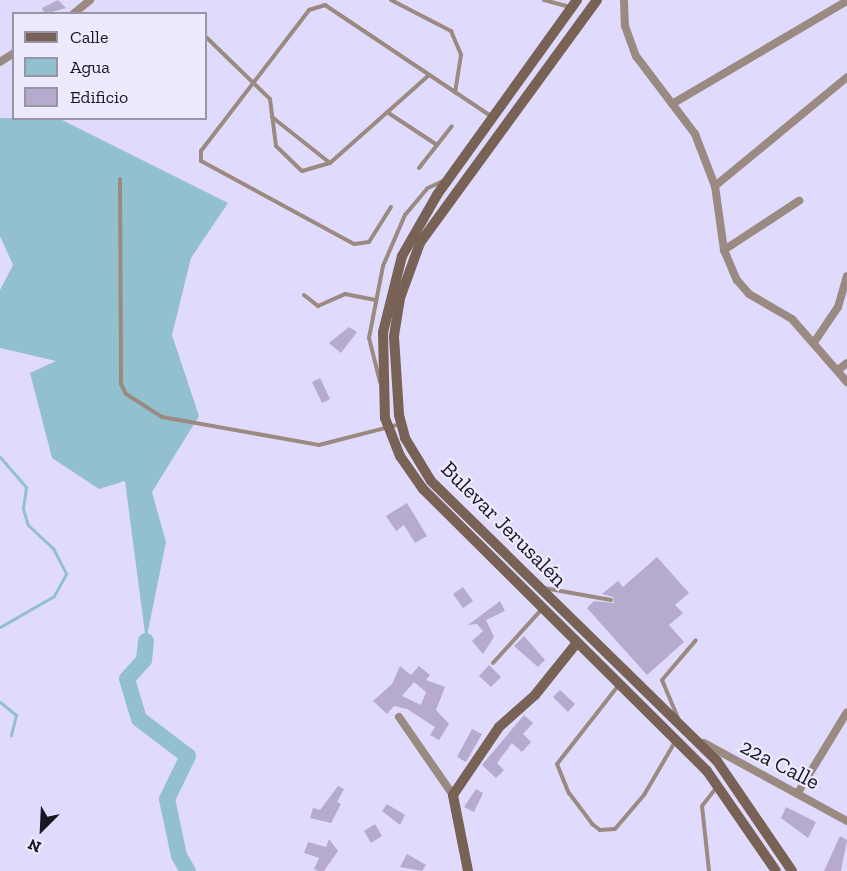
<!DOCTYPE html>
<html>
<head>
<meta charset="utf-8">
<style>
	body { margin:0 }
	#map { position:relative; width:847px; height:871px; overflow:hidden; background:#e0dbfc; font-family:"Zilla Slab",serif }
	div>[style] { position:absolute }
	.water>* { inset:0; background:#93c0cf }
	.stream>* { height:3px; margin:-1.5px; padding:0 1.5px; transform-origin:1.5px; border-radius:1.5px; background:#93c0cf }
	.river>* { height:16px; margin:-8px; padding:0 8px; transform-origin:8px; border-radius:8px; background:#93c0cf }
	.building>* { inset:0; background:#b6aace }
	.lane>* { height:4px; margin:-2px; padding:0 2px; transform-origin:2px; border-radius:2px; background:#9a8a81 }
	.street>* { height:8px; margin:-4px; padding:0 4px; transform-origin:4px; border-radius:4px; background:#9a8a81 }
	.secondary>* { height:10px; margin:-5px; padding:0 5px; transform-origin:5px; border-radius:5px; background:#786155 }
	span { translate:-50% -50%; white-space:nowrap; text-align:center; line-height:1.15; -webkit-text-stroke:4.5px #edeafe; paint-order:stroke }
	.street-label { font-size:22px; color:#191723 }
	.legend { position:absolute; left:12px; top:12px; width:195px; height:108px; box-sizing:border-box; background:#edeafe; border:2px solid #9896a6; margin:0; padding:8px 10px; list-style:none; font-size:18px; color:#191723 }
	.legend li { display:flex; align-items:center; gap:12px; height:30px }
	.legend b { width:30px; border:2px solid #9896a6 }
	.north { position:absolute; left:12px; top:799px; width:60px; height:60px; -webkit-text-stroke:4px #edeafe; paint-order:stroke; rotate:204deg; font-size:16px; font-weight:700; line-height:24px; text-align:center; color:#191723 }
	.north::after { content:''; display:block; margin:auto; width:21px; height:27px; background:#191723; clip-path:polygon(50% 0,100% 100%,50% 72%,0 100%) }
</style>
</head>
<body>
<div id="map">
	<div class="water">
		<div style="clip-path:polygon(0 118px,60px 119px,228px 203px,191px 258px,172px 335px,199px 416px,152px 492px,166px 542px,146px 641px,125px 481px,99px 489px,52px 458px,30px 373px,56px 361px,0 348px,0 290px,13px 265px,0 236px)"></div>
	</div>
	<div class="stream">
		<div style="left:0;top:457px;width:40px;rotate:49deg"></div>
		<div style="left:26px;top:487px;width:22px;rotate:98deg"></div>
		<div style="left:23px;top:509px;width:17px;rotate:73deg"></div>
		<div style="left:28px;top:525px;width:34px;rotate:43deg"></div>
		<div style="left:53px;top:548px;width:29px;rotate:63deg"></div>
		<div style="left:66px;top:574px;width:25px;rotate:119deg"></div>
		<div style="left:54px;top:596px;width:62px;rotate:150.1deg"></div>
		<div style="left:0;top:702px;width:21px;rotate:39deg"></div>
		<div style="left:16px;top:715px;width:21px;rotate:104deg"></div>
	</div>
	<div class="river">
		<div style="left:146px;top:641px;width:19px;rotate:96deg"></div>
		<div style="left:144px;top:660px;width:25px;rotate:132deg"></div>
		<div style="left:127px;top:679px;width:42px;rotate:73.3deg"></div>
		<div style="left:139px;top:719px;width:61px;rotate:37.1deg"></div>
		<div style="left:188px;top:756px;width:48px;rotate:116deg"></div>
		<div style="left:167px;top:799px;width:58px;rotate:78.1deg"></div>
		<div style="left:179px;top:856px;width:17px;rotate:59deg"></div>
	</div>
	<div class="building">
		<div style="clip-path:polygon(58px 0,66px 8px,45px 14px,42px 8px)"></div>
		<div style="clip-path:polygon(349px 327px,357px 332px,341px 353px,329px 343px)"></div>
		<div style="clip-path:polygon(320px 378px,330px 399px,322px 403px,312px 382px)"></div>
		<div style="clip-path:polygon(407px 503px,427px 536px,415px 543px,404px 525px,396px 531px,386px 516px)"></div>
		<div style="clip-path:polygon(657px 557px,689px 593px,675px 605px,683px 613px,669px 625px,684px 642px,647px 675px,587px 608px,594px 601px,614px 603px,613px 597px,602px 594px,618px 581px,623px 587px)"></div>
		<div style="clip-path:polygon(463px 587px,473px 601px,463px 608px,453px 594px)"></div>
		<div style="clip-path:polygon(500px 601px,505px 611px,486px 620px,494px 637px,483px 654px,472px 641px,483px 631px,477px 624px,468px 625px)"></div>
		<div style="clip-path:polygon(524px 636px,545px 660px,538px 667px,514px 646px)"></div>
		<div style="clip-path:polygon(489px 665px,501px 677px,491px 687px,479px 676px)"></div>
		<div style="clip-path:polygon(evenodd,400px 666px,411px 675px,419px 666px,430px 675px,426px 680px,445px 687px,436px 710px,449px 724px,439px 740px,430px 735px,435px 727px,407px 709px,394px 706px,387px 714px,373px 701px,392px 684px,400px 666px,414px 682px,426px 692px,421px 705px,402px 696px,414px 682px)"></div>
		<div style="clip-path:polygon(560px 690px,575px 704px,568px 712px,553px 697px)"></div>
		<div style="clip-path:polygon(524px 715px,533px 723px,523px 734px,531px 742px,522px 752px,512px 743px,497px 763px,504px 770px,496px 778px,482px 765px)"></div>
		<div style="clip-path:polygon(472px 729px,482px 734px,466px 762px,457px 757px)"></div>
		<div style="clip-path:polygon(338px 786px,344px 789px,337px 802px,341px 804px,331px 823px,310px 818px,313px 808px,320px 810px)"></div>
		<div style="clip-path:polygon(476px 789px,483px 793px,474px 812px,464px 807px)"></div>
		<div style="clip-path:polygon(387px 804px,405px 815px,400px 825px,382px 811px)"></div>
		<div style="clip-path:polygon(786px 807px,816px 822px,808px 838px,781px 818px)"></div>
		<div style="clip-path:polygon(375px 824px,382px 836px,371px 843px,364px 831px)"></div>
		<div style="clip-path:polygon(840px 836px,847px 840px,841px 871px,824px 871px)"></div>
		<div style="clip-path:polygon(329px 839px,338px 851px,324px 871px,318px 871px,314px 869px,319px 858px,304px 853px,308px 842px,326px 847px)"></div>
		<div style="clip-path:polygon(407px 854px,426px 865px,422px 871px,400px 867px)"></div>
	</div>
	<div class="lane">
		<div style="left:391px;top:0;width:68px;rotate:27.3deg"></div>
		<div style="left:451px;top:31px;width:26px;rotate:67deg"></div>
		<div style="left:461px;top:55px;width:38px;rotate:99deg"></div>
		<div style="left:544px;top:0;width:27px;rotate:15deg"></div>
		<div style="left:206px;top:37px;width:89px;rotate:44.1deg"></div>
		<div style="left:270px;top:99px;width:47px;rotate:82.7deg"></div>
		<div style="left:276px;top:146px;width:36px;rotate:44deg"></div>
		<div style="left:302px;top:171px;width:29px;rotate:-16deg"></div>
		<div style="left:330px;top:163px;width:131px;rotate:-41.6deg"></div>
		<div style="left:387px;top:112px;width:60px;rotate:33.4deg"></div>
		<div style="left:272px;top:117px;width:74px;rotate:38.4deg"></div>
		<div style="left:419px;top:168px;width:53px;rotate:-51.8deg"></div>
		<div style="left:120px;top:179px;width:205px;rotate:89.7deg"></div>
		<div style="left:121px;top:384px;width:11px;rotate:63deg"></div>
		<div style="left:126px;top:394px;width:43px;rotate:32.6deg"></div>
		<div style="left:162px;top:417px;width:159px;rotate:10.1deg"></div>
		<div style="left:319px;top:445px;width:85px;rotate:-14.4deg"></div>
		<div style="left:391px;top:207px;width:41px;rotate:122.2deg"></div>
		<div style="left:369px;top:242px;width:15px;rotate:172deg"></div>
		<div style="left:354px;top:244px;width:174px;rotate:-151.5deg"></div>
		<div style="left:201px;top:161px;width:10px;rotate:-90deg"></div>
		<div style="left:201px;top:151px;width:178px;rotate:-52.5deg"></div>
		<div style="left:309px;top:10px;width:17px;rotate:-17deg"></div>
		<div style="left:325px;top:5px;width:200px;rotate:33.8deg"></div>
		<div style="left:304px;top:295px;width:18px;rotate:38deg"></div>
		<div style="left:318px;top:306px;width:30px;rotate:-24deg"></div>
		<div style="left:345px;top:294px;width:31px;rotate:11deg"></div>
		<div style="left:380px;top:382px;width:45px;rotate:-104deg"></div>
		<div style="left:369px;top:338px;width:73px;rotate:-79deg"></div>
		<div style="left:383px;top:266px;width:56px;rotate:-66.7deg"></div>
		<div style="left:405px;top:215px;width:35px;rotate:-50deg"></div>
		<div style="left:428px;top:188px;width:17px;rotate:-25deg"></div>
		<div style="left:544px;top:588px;width:68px;rotate:10.2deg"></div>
		<div style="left:493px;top:663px;width:72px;rotate:-47.8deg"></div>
		<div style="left:618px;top:686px;width:99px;rotate:128deg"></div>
		<div style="left:557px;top:764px;width:31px;rotate:68deg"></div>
		<div style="left:569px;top:793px;width:39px;rotate:53deg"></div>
		<div style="left:592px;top:824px;width:10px;rotate:37deg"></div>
		<div style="left:600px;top:830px;width:15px;rotate:-4deg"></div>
		<div style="left:615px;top:829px;width:45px;rotate:-49.5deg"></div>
		<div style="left:644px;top:795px;width:61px;rotate:-59.7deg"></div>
		<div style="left:678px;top:718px;width:41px;rotate:-112.8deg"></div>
		<div style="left:662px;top:680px;width:52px;rotate:-49.6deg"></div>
		<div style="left:709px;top:871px;width:65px;rotate:-96.1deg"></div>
		<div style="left:702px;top:806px;width:23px;rotate:-52deg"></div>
	</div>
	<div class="street">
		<div style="left:624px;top:0;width:26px;rotate:88deg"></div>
		<div style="left:625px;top:26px;width:32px;rotate:70deg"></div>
		<div style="left:636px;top:56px;width:98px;rotate:52.9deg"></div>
		<div style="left:695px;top:134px;width:56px;rotate:69deg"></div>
		<div style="left:715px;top:186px;width:65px;rotate:82deg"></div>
		<div style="left:724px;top:250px;width:33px;rotate:67deg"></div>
		<div style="left:737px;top:280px;width:18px;rotate:49deg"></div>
		<div style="left:749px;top:294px;width:50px;rotate:30.2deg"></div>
		<div style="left:792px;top:319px;width:84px;rotate:48.9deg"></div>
		<div style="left:73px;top:14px;width:22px;rotate:-39deg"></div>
		<div style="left:0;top:62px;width:17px;rotate:-33deg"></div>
		<div style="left:672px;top:104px;width:203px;rotate:-30.5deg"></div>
		<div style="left:715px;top:186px;width:171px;rotate:-39.5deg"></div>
		<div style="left:724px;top:250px;width:90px;rotate:-33.2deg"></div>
		<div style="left:815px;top:341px;width:41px;rotate:-55.9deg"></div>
		<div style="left:838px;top:307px;width:32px;rotate:-74deg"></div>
		<div style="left:838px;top:370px;width:11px;rotate:-38deg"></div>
		<div style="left:399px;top:717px;width:95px;rotate:55.3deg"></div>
		<div style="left:704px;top:743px;width:163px;rotate:28.6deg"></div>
		<div style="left:799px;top:791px;width:92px;rotate:-58.7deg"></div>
	</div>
	<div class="secondary">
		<div style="left:577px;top:0;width:240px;rotate:125.7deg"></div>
		<div style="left:437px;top:195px;width:70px;rotate:119.8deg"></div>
		<div style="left:402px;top:256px;width:78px;rotate:104deg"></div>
		<div style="left:383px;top:332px;width:86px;rotate:88.7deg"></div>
		<div style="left:385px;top:418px;width:41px;rotate:68.5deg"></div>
		<div style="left:400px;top:456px;width:40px;rotate:55.1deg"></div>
		<div style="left:423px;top:489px;width:400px;rotate:44.8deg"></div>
		<div style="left:707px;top:771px;width:121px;rotate:55.4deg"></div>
		<div style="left:597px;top:0;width:301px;rotate:126.1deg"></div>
		<div style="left:420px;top:243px;width:59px;rotate:110deg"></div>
		<div style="left:400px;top:298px;width:39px;rotate:99deg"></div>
		<div style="left:394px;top:337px;width:78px;rotate:86.3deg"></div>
		<div style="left:399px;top:415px;width:24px;rotate:75deg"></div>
		<div style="left:405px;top:438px;width:50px;rotate:58.8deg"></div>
		<div style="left:431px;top:481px;width:400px;rotate:44.4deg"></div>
		<div style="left:717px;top:761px;width:133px;rotate:55.7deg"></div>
		<div style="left:468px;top:871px;width:77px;rotate:-101.2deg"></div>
		<div style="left:453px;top:795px;width:82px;rotate:-55.9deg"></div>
		<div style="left:499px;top:727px;width:48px;rotate:-41.6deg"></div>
		<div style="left:535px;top:695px;width:64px;rotate:-51.3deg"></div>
	</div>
	<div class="street-label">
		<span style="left:504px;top:524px;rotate:45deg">Bulevar Jerusalén</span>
		<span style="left:780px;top:764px;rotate:27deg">22a Calle</span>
	</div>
	<ul class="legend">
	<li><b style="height:8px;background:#786155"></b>Calle</li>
	<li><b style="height:16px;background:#93c0cf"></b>Agua</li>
	<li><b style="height:16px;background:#b6aace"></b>Edificio</li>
	</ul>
	<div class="north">N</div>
</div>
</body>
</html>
